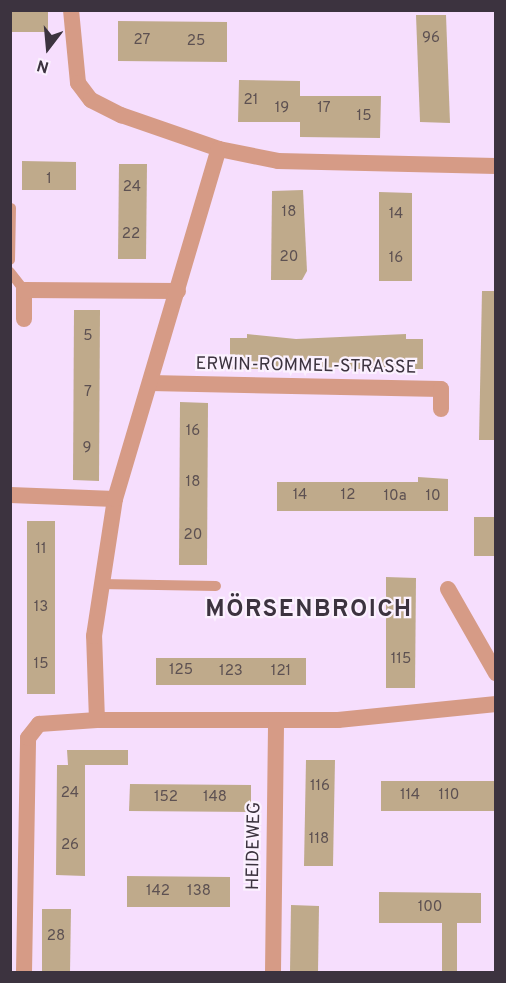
<!DOCTYPE html>
<html>
<head>
<meta charset="utf-8">
<style>
	body { margin:0 }
	#map { position:relative; width:506px; height:983px; overflow:hidden; background:#f6defd; font-family:Overpass,sans-serif }
	div>[style] { position:absolute }
	.building>* { inset:0; background:#bfaa8b }
	.service>* { height:10px; margin:-5px; padding:0 5px; transform-origin:5px; border-radius:5px; background:#d69b86 }
	.minor>* { height:16px; margin:-8px; padding:0 8px; transform-origin:8px; border-radius:8px; background:#d69b86 }
	span { translate:-50% -50%; white-space:nowrap; text-align:center; line-height:1.15; -webkit-text-stroke:4.5px #fbf1fe; paint-order:stroke }
	.number-label { font-size:15px; color:#5d5152 }
	.number-label span { -webkit-text-stroke-width:0 }
	.street-label { font-size:18px; color:#3c333f }
	.district-label { font-size:24px; color:#3c333f; font-weight:700; letter-spacing:1.5px }
	.frame { position:absolute; inset:0; border:12px solid #3c333f; pointer-events:none }
	.north { position:absolute; left:18px; top:18px; width:60px; height:60px; -webkit-text-stroke:4px #fbf1fe; paint-order:stroke; rotate:196deg; font-size:16px; font-weight:700; line-height:24px; text-align:center; color:#3c333f }
	.north::after { content:''; display:block; margin:auto; width:21px; height:27px; background:#3c333f; clip-path:polygon(50% 0,100% 100%,50% 72%,0 100%) }
</style>
</head>
<body>
<div id="map">
	<div class="building">
		<div style="clip-path:polygon(10px 10px,48px 10px,48px 32px,10px 32px)"></div>
		<div style="clip-path:polygon(416px 15px,446px 15px,450px 123px,420px 122px)"></div>
		<div style="clip-path:polygon(118px 21px,227px 22px,227px 62px,118px 61px)"></div>
		<div style="clip-path:polygon(239px 80px,300px 81px,300px 96px,381px 96px,380px 138px,300px 137px,300px 122px,238px 122px)"></div>
		<div style="clip-path:polygon(22px 161px,76px 162px,76px 190px,22px 190px)"></div>
		<div style="clip-path:polygon(119px 164px,147px 164px,146px 259px,118px 259px)"></div>
		<div style="clip-path:polygon(303px 190px,307px 271px,302px 280px,271px 280px,272px 191px)"></div>
		<div style="clip-path:polygon(379px 192px,412px 193px,412px 281px,379px 281px)"></div>
		<div style="clip-path:polygon(482px 291px,495px 291px,495px 440px,479px 440px)"></div>
		<div style="clip-path:polygon(74px 310px,100px 310px,99px 481px,73px 480px)"></div>
		<div style="clip-path:polygon(247px 334px,296px 339px,406px 334px,406px 339px,423px 339px,423px 369px,230px 369px,230px 338px,247px 338px)"></div>
		<div style="clip-path:polygon(180px 402px,208px 403px,207px 565px,179px 565px)"></div>
		<div style="clip-path:polygon(418px 477px,448px 479px,448px 511px,277px 511px,277px 482px,418px 482px)"></div>
		<div style="clip-path:polygon(474px 517px,495px 517px,495px 556px,474px 556px)"></div>
		<div style="clip-path:polygon(27px 521px,55px 521px,55px 694px,27px 694px)"></div>
		<div style="clip-path:polygon(386px 577px,416px 578px,415px 688px,386px 688px)"></div>
		<div style="clip-path:polygon(156px 658px,306px 658px,306px 685px,156px 685px)"></div>
		<div style="clip-path:polygon(67px 750px,128px 750px,128px 765px,85px 765px,85px 876px,56px 875px,57px 765px,68px 765px)"></div>
		<div style="clip-path:polygon(306px 760px,335px 760px,333px 866px,304px 866px)"></div>
		<div style="clip-path:polygon(381px 781px,495px 781px,495px 811px,381px 811px)"></div>
		<div style="clip-path:polygon(130px 784px,251px 785px,251px 812px,129px 811px)"></div>
		<div style="clip-path:polygon(127px 876px,230px 877px,230px 907px,127px 907px)"></div>
		<div style="clip-path:polygon(379px 892px,481px 893px,481px 923px,457px 923px,457px 972px,442px 972px,442px 923px,379px 923px)"></div>
		<div style="clip-path:polygon(291px 905px,319px 906px,318px 972px,290px 972px)"></div>
		<div style="clip-path:polygon(42px 909px,71px 909px,70px 972px,42px 972px)"></div>
	</div>
	<div class="service">
		<div style="left:10px;top:260px;width:52px;rotate:-88.9deg"></div>
		<div style="left:10px;top:272px;width:23px;rotate:52deg"></div>
		<div style="left:100px;top:584px;width:116px;rotate:1deg"></div>
	</div>
	<div class="minor">
		<div style="left:71px;top:10px;width:73px;rotate:84.5deg"></div>
		<div style="left:78px;top:83px;width:21px;rotate:53deg"></div>
		<div style="left:91px;top:100px;width:34px;rotate:27deg"></div>
		<div style="left:121px;top:115px;width:104px;rotate:19.1deg"></div>
		<div style="left:219px;top:149px;width:60px;rotate:11.5deg"></div>
		<div style="left:278px;top:161px;width:218px;rotate:1.3deg"></div>
		<div style="left:24px;top:319px;width:29px;rotate:-90deg"></div>
		<div style="left:24px;top:290px;width:154px;rotate:0.4deg"></div>
		<div style="left:150px;top:383px;width:291px;rotate:1.2deg"></div>
		<div style="left:441px;top:389px;width:20px;rotate:90deg"></div>
		<div style="left:10px;top:495px;width:105px;rotate:2.2deg"></div>
		<div style="left:448px;top:589px;width:97px;rotate:60.3deg"></div>
		<div style="left:97px;top:720px;width:241px"></div>
		<div style="left:338px;top:720px;width:159px;rotate:-5.8deg"></div>
		<div style="left:24px;top:972px;width:234px;rotate:-89deg"></div>
		<div style="left:28px;top:738px;width:18px;rotate:-52deg"></div>
		<div style="left:39px;top:724px;width:58px;rotate:-3.9deg"></div>
		<div style="left:97px;top:720px;width:84px;rotate:-92deg"></div>
		<div style="left:94px;top:636px;width:139px;rotate:-81.3deg"></div>
		<div style="left:115px;top:499px;width:365px;rotate:-73.5deg"></div>
		<div style="left:273px;top:972px;width:252px;rotate:-89.3deg"></div>
	</div>
	<div class="number-label">
		<span style="left:431px;top:39px">96</span>
		<span style="left:142px;top:41px">27</span>
		<span style="left:196px;top:42px">25</span>
		<span style="left:251px;top:101px">21</span>
		<span style="left:282px;top:109px">19</span>
		<span style="left:324px;top:109px">17</span>
		<span style="left:364px;top:117px">15</span>
		<span style="left:49px;top:180px">1</span>
		<span style="left:132px;top:188px">24</span>
		<span style="left:289px;top:213px">18</span>
		<span style="left:396px;top:215px">14</span>
		<span style="left:131px;top:235px">22</span>
		<span style="left:289px;top:258px">20</span>
		<span style="left:396px;top:259px">16</span>
		<span style="left:88px;top:337px">5</span>
		<span style="left:88px;top:393px">7</span>
		<span style="left:193px;top:432px">16</span>
		<span style="left:87px;top:449px">9</span>
		<span style="left:193px;top:483px">18</span>
		<span style="left:300px;top:496px">14</span>
		<span style="left:348px;top:496px">12</span>
		<span style="left:395px;top:497px">10a</span>
		<span style="left:433px;top:497px">10</span>
		<span style="left:193px;top:536px">20</span>
		<span style="left:41px;top:550px">11</span>
		<span style="left:41px;top:608px">13</span>
		<span style="left:401px;top:660px">115</span>
		<span style="left:41px;top:665px">15</span>
		<span style="left:181px;top:671px">125</span>
		<span style="left:231px;top:672px">123</span>
		<span style="left:281px;top:672px">121</span>
		<span style="left:320px;top:787px">116</span>
		<span style="left:70px;top:794px">24</span>
		<span style="left:410px;top:796px">114</span>
		<span style="left:449px;top:796px">110</span>
		<span style="left:166px;top:798px">152</span>
		<span style="left:215px;top:798px">148</span>
		<span style="left:319px;top:840px">118</span>
		<span style="left:70px;top:846px">26</span>
		<span style="left:158px;top:892px">142</span>
		<span style="left:199px;top:892px">138</span>
		<span style="left:430px;top:908px">100</span>
		<span style="left:56px;top:937px">28</span>
	</div>
	<div class="street-label">
		<span style="left:306px;top:367px;rotate:1deg">ERWIN-ROMMEL-STRASSE</span>
		<span style="left:255px;top:846px;rotate:-89deg">HEIDEWEG</span>
	</div>
	<div class="district-label">
		<span style="left:309px;top:611px">MÖRSENBROICH</span>
	</div>
	<div class="frame"></div>
	<div class="north">N</div>
</div>
</body>
</html>
